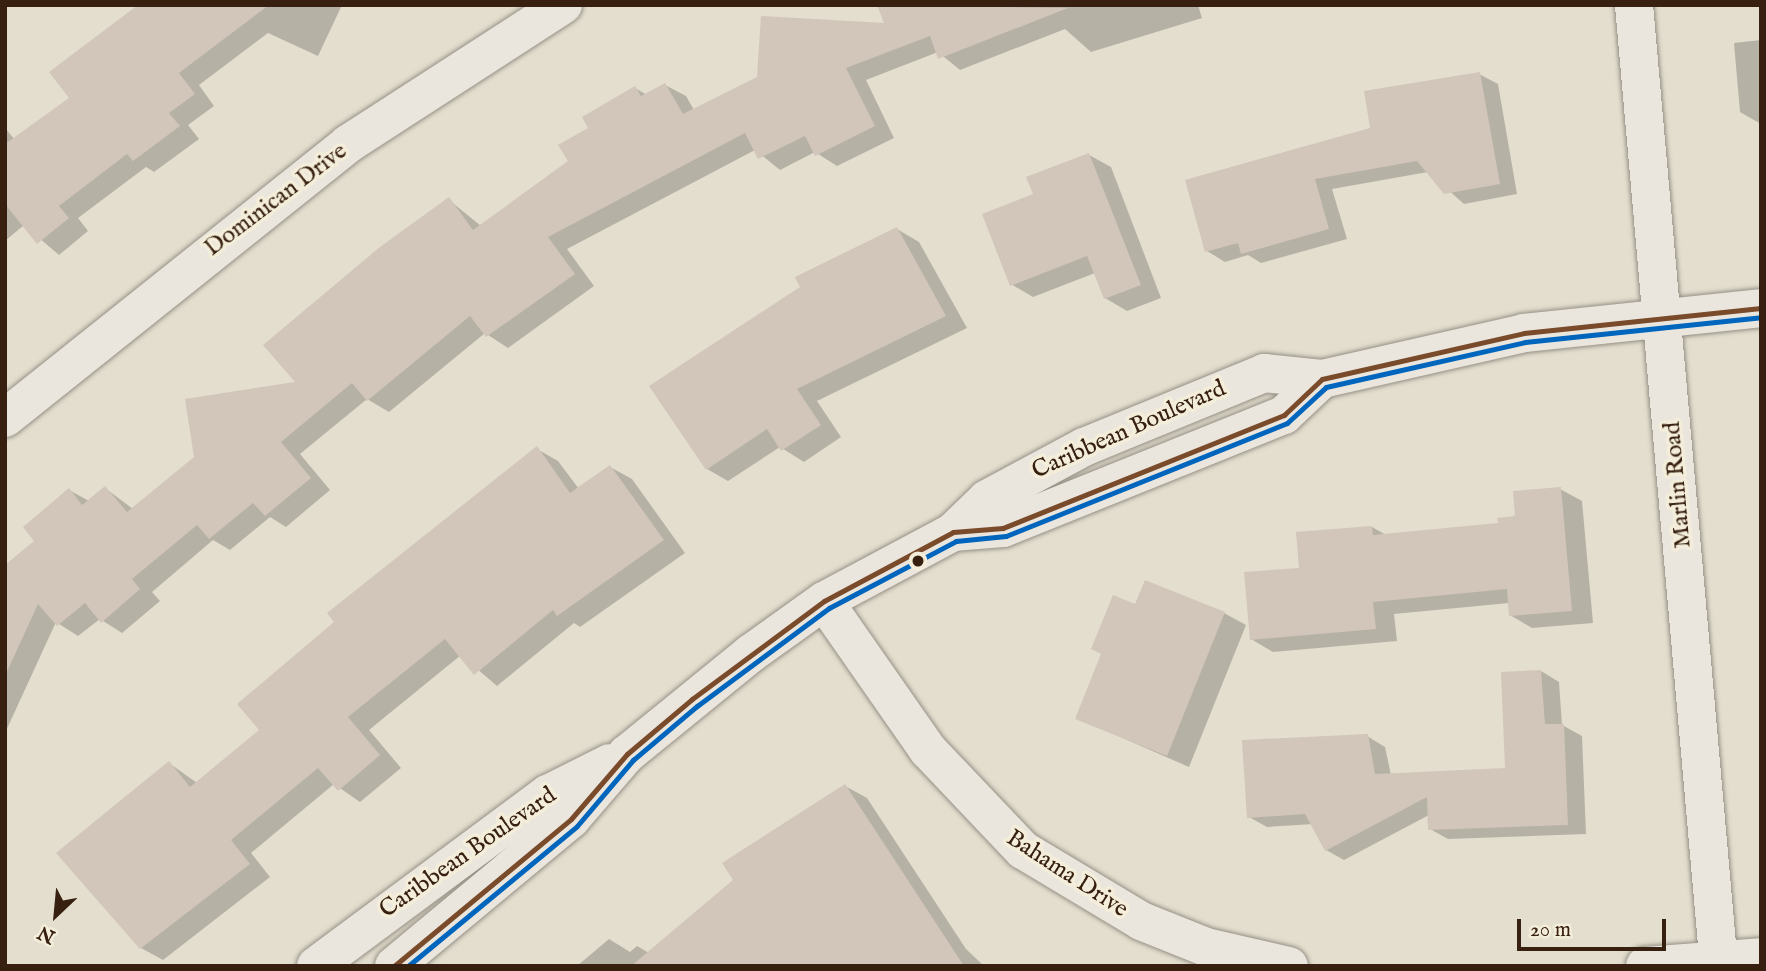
<!DOCTYPE html>
<html>
<head>
<meta charset="utf-8">
<style>
	body { margin:0 }
	#map { position:relative; width:1766px; height:971px; overflow:hidden; background:#e3dece; font-family:"IM FELL English",serif }
	div>[style] { position:absolute }
	.shadow>* { inset:0; background:#0003 }
	.building>* { inset:0; background:#d2c5ba }
	.roads { filter:drop-shadow(0 0 2px #969085) drop-shadow(0 0 2px #969085) }
	.street>* { height:38px; margin:-19px; padding:0 19px; transform-origin:19px; border-radius:19px; background:#eae6de }
	.secondary>* { height:38px; margin:-19px; padding:0 19px; transform-origin:19px; border-radius:19px; background:#eae6de }
	.bus-1>* { height:5px; margin:-2.5px; padding:0 2.5px; transform-origin:2.5px; border-radius:2.5px; background:#7a4b2a }
	.bus-2>* { height:5px; margin:-2.5px; padding:0 2.5px; transform-origin:2.5px; border-radius:2.5px; background:#0065bd }
	.dots>* { width:19px; height:19px; translate:-50% -50%; box-sizing:border-box; border:4px solid #f3edd9; border-radius:50% }
	span { translate:-50% -50%; white-space:nowrap; text-align:center; line-height:1.15; -webkit-text-stroke:7px #f3edd9; paint-order:stroke }
	.street-label { font-size:24px; color:#372010 }
	.frame { position:absolute; inset:0; border:7px solid #372010; pointer-events:none }
	.north { position:absolute; left:21px; top:880px; width:70px; height:70px; -webkit-text-stroke:5px #f3edd9; paint-order:stroke; rotate:206deg; font-size:19px; font-weight:700; line-height:28px; text-align:center; color:#372010 }
	.north::after { content:''; display:block; margin:auto; width:24px; height:32px; background:#372010; clip-path:polygon(50% 0,100% 100%,50% 72%,0 100%) }
	.scale { position:absolute; left:1517px; top:919px; width:149px; height:32px; box-sizing:border-box; border:4px solid #372010; border-top:0; padding-left:9px; font-size:21px; line-height:24px; white-space:nowrap; color:#372010; -webkit-text-stroke:5px #f3edd9; paint-order:stroke }
</style>
</head>
<body>
<div id="map">
	<div class="shadow">
		<div style="clip-path:polygon(140px 5px,342px 5px,318px 56px,268px 33px,199px 85px,214px 106px,188px 125px,199px 139px,154px 172px,146px 167px,78px 218px,88px 231px,59px 255px,24px 225px,5px 241px,5px 128px,15px 140px,72px 99px)"></div>
		<div style="clip-path:polygon(878px 5px,1198px 5px,1202px 18px,1091px 52px,1065px 29px,960px 70px,938px 52px,866px 80px,894px 138px,837px 166px,815px 152px,780px 170px,755px 150px,567px 249px,594px 286px,508px 348px,485px 333px,389px 412px,367px 399px,300px 454px,330px 490px,286px 527px,270px 517px,230px 550px,213px 540px,152px 592px,160px 601px,122px 633px,100px 619px,78px 636px,56px 622px,5px 733px,5px 568px,37px 541px,69px 490px,89px 501px,105px 488px,133px 509px,298px 384px,449px 200px,481px 226px,570px 162px,591px 128px,635px 88px,647px 95px,665px 85px,686px 96px,694px 110px,887px 25px)"></div>
		<div style="clip-path:polygon(1761px 40px,1761px 124px,1740px 112px,1734px 43px)"></div>
		<div style="clip-path:polygon(1479px 74px,1498px 84px,1517px 194px,1464px 204px,1428px 172px,1332px 189px,1347px 239px,1261px 263px,1248px 255px,1225px 262px,1207px 251px,1372px 129px)"></div>
		<div style="clip-path:polygon(1089px 155px,1111px 167px,1161px 298px,1127px 311px,1105px 298px,1095px 273px,1033px 297px,1011px 284px,1035px 195px)"></div>
		<div style="clip-path:polygon(897px 229px,919px 242px,967px 328px,817px 401px,841px 437px,804px 462px,780px 447px,728px 481px,707px 469px,802px 287px)"></div>
		<div style="clip-path:polygon(537px 449px,558px 461px,579px 489px,610px 467px,632px 479px,685px 553px,580px 627px,574px 623px,497px 686px,461px 655px,369px 730px,401px 768px,360px 802px,334px 784px,251px 853px,270px 877px,163px 960px,141px 948px,169px 763px,197px 783px,261px 730px)"></div>
		<div style="clip-path:polygon(1560px 489px,1582px 501px,1593px 623px,1532px 628px,1510px 615px,1509px 603px,1394px 614px,1397px 641px,1273px 652px,1251px 639px,1301px 570px,1372px 527px,1386px 535px,1500px 524px)"></div>
		<div style="clip-path:polygon(1136px 607px,1224px 613px,1246px 625px,1189px 767px,1077px 718px)"></div>
		<div style="clip-path:polygon(1541px 671px,1559px 682px,1562px 725px,1582px 736px,1586px 834px,1448px 839px,1430px 829px,1429px 815px,1344px 860px,1326px 850px,1313px 824px,1267px 827px,1249px 817px,1367px 736px,1385px 747px,1391px 775px,1507px 770px)"></div>
		<div style="clip-path:polygon(845px 786px,867px 798px,966px 949px,984px 966px,577px 966px,609px 939px,630px 952px,637px 946px,649px 953px)"></div>
	</div>
	<div class="building">
		<div style="clip-path:polygon(138px 5px,269px 5px,179px 73px,195px 94px,169px 113px,180px 126px,133px 161px,127px 154px,59px 206px,69px 218px,37px 244px,5px 204px,5px 144px,69px 98px,49px 72px)"></div>
		<div style="clip-path:polygon(877px 5px,1068px 8px,938px 59px,930px 36px,846px 68px,875px 126px,815px 156px,805px 136px,758px 159px,745px 133px,548px 237px,575px 274px,486px 337px,470px 316px,367px 401px,352px 383px,281px 442px,311px 478px,265px 516px,253px 503px,209px 539px,197px 525px,132px 579px,140px 589px,101px 623px,85px 603px,57px 626px,38px 604px,5px 676px,5px 565px,34px 541px,23px 527px,69px 488px,82px 505px,105px 486px,127px 512px,194px 457px,185px 399px,295px 382px,263px 345px,380px 247px,449px 197px,473px 230px,568px 161px,558px 145px,588px 128px,582px 117px,635px 86px,641px 96px,665px 83px,683px 114px,757px 77px,761px 16px,884px 23px)"></div>
		<div style="clip-path:polygon(1480px 72px,1500px 184px,1444px 194px,1417px 161px,1315px 179px,1329px 229px,1241px 254px,1238px 243px,1205px 252px,1185px 180px,1370px 128px,1364px 91px)"></div>
		<div style="clip-path:polygon(1089px 153px,1141px 285px,1104px 299px,1087px 256px,1010px 286px,982px 214px,1033px 194px,1026px 177px)"></div>
		<div style="clip-path:polygon(897px 227px,946px 316px,797px 389px,821px 425px,781px 451px,767px 429px,706px 470px,649px 386px,800px 287px,795px 277px)"></div>
		<div style="clip-path:polygon(537px 446px,570px 493px,610px 465px,664px 540px,557px 616px,553px 610px,474px 675px,445px 639px,348px 717px,380px 755px,338px 791px,318px 768px,231px 840px,250px 864px,140px 949px,56px 853px,169px 761px,190px 787px,259px 730px,237px 704px,334px 622px,327px 613px)"></div>
		<div style="clip-path:polygon(1561px 487px,1572px 611px,1509px 616px,1507px 589px,1373px 602px,1376px 629px,1250px 640px,1244px 572px,1299px 568px,1296px 532px,1372px 526px,1373px 535px,1498px 523px,1497px 518px,1515px 516px,1513px 491px)"></div>
		<div style="clip-path:polygon(1145px 580px,1225px 612px,1167px 756px,1075px 719px,1101px 654px,1091px 649px,1113px 595px,1135px 604px)"></div>
		<div style="clip-path:polygon(1541px 670px,1545px 724px,1564px 724px,1568px 825px,1428px 830px,1427px 797px,1325px 851px,1305px 814px,1247px 818px,1242px 740px,1368px 734px,1375px 774px,1505px 768px,1501px 672px)"></div>
		<div style="clip-path:polygon(845px 784px,964px 966px,631px 966px,733px 880px,722px 863px)"></div>
	</div>
	<div class="roads">
		<div class="street">
			<div style="left:5px;top:418px;width:439px;rotate:-38.6deg"></div>
			<div style="left:348px;top:144px;width:256px;rotate:-32.9deg"></div>
			<div style="left:824px;top:601px;width:182px;rotate:55.1deg"></div>
			<div style="left:928px;top:750px;width:138px;rotate:46.5deg"></div>
			<div style="left:1023px;top:850px;width:138px;rotate:31deg"></div>
			<div style="left:1141px;top:921px;width:70px;rotate:21.8deg"></div>
			<div style="left:1206px;top:947px;width:85px;rotate:12.9deg"></div>
			<div style="left:1645px;top:966px;width:116px;rotate:-4.4deg"></div>
		</div>
		<div class="secondary">
			<div style="left:1634px;top:5px;width:965px;rotate:84.95deg"></div>
			<div style="left:953px;top:532px;width:50px;rotate:-4.6deg"></div>
			<div style="left:1003px;top:528px;width:303px;rotate:-21.9deg"></div>
			<div style="left:1284px;top:415px;width:52px;rotate:-43.5deg"></div>
			<div style="left:316px;top:966px;width:289px;rotate:-36.6deg"></div>
			<div style="left:548px;top:794px;width:69px;rotate:-26.6deg"></div>
			<div style="left:394px;top:966px;width:230px;rotate:-39.7deg"></div>
			<div style="left:571px;top:819px;width:86px;rotate:-49.3deg"></div>
			<div style="left:627px;top:754px;width:159px;rotate:-39.1deg"></div>
			<div style="left:750px;top:654px;width:91px;rotate:-35.6deg"></div>
			<div style="left:824px;top:601px;width:146px;rotate:-28.1deg"></div>
			<div style="left:953px;top:532px;width:47px;rotate:-44.1deg"></div>
			<div style="left:987px;top:499px;width:110px;rotate:-28.2deg"></div>
			<div style="left:1084px;top:447px;width:195px;rotate:-22.3deg"></div>
			<div style="left:1264px;top:373px;width:58px;rotate:5.9deg"></div>
			<div style="left:1322px;top:379px;width:207px;rotate:-12.8deg"></div>
			<div style="left:1524px;top:333px;width:238px;rotate:-6deg"></div>
		</div>
	</div>
	<div class="bus-1">
		<div style="left:394px;top:966px;width:230px;rotate:-39.7deg"></div>
		<div style="left:571px;top:819px;width:86px;rotate:-49.3deg"></div>
		<div style="left:627px;top:754px;width:85px;rotate:-40.2deg"></div>
		<div style="left:692px;top:699px;width:164px;rotate:-36.6deg"></div>
		<div style="left:824px;top:601px;width:146px;rotate:-28.1deg"></div>
		<div style="left:953px;top:532px;width:50px;rotate:-4.6deg"></div>
		<div style="left:1003px;top:528px;width:303px;rotate:-21.9deg"></div>
		<div style="left:1284px;top:415px;width:52px;rotate:-43.5deg"></div>
		<div style="left:1322px;top:379px;width:207px;rotate:-12.8deg"></div>
		<div style="left:1524px;top:333px;width:238px;rotate:-6deg"></div>
	</div>
	<div class="bus-2">
		<div style="left:408px;top:966px;width:219px;rotate:-39.6deg"></div>
		<div style="left:577px;top:826px;width:87px;rotate:-49.7deg"></div>
		<div style="left:633px;top:760px;width:84px;rotate:-40.2deg"></div>
		<div style="left:697px;top:706px;width:164px;rotate:-36.6deg"></div>
		<div style="left:829px;top:608px;width:144px;rotate:-27.8deg"></div>
		<div style="left:956px;top:541px;width:50px;rotate:-5.7deg"></div>
		<div style="left:1006px;top:536px;width:303px;rotate:-21.9deg"></div>
		<div style="left:1287px;top:423px;width:53px;rotate:-42.7deg"></div>
		<div style="left:1326px;top:387px;width:204px;rotate:-12.7deg"></div>
		<div style="left:1525px;top:342px;width:237px;rotate:-6deg"></div>
	</div>
	<div class="dots">
		<div style="left:918px;top:561px;background:#372010"></div>
	</div>
	<div class="street-label">
		<span style="left:276px;top:200px;rotate:-37deg">Dominican Drive</span>
		<span style="left:1129px;top:430px;rotate:-24deg">Caribbean Boulevard</span>
		<span style="left:1678px;top:485px;rotate:-95deg">Marlin Road</span>
		<span style="left:468px;top:853px;rotate:-35deg">Caribbean Boulevard</span>
		<span style="left:1067px;top:874px;rotate:33deg">Bahama Drive</span>
	</div>
	<div class="frame"></div>
	<div class="north">N</div>
	<div class="scale">20 m</div>
</div>
</body>
</html>
